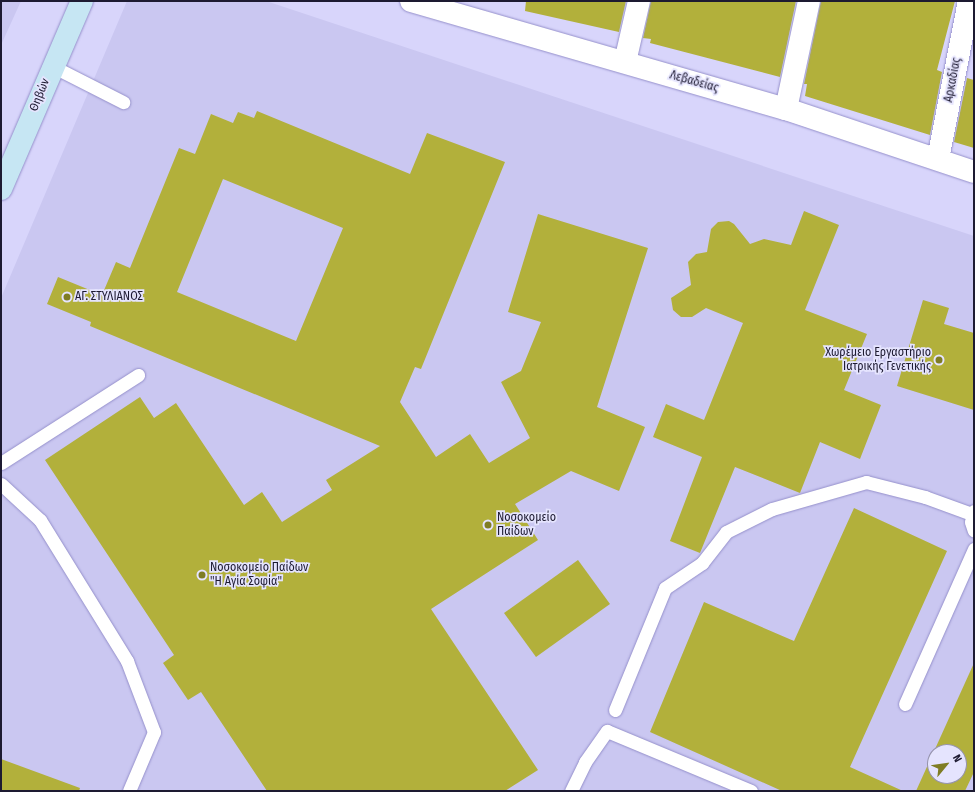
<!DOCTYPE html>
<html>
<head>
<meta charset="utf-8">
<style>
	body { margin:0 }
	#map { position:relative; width:975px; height:792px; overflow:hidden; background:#d8d5fb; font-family:"Fira Sans Condensed",sans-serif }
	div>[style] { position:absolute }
	.built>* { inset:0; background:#cac7f1 }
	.building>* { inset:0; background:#b2b03b }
	.roads { filter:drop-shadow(0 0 1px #9590cb) drop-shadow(0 0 1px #9590cb) }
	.lane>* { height:13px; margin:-6.5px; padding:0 6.5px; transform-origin:6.5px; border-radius:6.5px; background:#fff }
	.street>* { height:22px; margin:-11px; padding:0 11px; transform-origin:11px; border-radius:11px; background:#fff }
	.secondary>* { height:22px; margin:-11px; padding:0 11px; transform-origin:11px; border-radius:11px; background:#c6e6f3 }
	.dots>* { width:11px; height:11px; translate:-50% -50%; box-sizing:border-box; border:2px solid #e5e4fe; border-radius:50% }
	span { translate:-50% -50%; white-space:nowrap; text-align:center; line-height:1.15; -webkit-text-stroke:3.5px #e5e4fe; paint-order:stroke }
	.street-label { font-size:12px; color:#1d1a31 }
	.poi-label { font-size:12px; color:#1d1a31 }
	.left { translate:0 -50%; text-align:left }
	.right { translate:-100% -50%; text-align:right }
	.frame { position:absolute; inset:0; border:2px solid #1d1a31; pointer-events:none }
	.north { position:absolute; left:927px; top:744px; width:40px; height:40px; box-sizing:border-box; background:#e5e4fe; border:1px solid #9593ac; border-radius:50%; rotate:61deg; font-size:11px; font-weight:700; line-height:16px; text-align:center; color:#1d1a31 }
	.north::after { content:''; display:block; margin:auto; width:14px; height:18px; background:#7f7d24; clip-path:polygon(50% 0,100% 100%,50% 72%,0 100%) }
</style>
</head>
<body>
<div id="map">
	<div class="built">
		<div style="clip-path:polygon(1px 1px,21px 1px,1px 45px)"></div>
		<div style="clip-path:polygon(evenodd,127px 1px,266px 1px,974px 236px,974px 791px,1px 791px,1px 298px,127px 1px,935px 752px,959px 752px,959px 776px,935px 776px,935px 752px)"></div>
	</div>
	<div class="building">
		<div style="clip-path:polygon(526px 1px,626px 1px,619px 32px,525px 11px)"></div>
		<div style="clip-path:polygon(651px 1px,796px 1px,780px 77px,650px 43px,651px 39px,643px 38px)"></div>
		<div style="clip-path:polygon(821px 1px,955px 1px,937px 70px,942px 72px,930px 135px,805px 96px,807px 84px,804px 84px)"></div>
		<div style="clip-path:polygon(967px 78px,974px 80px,974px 148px,954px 142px)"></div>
		<div style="clip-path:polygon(evenodd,257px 111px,410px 174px,427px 133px,505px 162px,421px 369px,415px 367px,400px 402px,436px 457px,470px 434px,489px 463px,530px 438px,501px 382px,521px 371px,541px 322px,508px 312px,538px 214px,648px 248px,597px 407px,645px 427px,619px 491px,571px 471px,515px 504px,538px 540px,431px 609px,538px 770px,505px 791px,267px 791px,201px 692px,188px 700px,163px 663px,174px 655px,45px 460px,140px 397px,154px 418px,176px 403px,244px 505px,262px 492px,282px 522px,332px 490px,326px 480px,380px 446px,90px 326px,91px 322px,47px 304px,58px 277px,102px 295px,116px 262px,130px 268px,179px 148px,195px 154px,211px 114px,233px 123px,238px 112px,254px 118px,257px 111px,223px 179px,343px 228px,296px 341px,177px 292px,223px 179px)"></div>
		<div style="clip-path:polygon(804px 211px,839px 225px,805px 310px,867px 334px,844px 390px,881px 405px,860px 459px,820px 442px,800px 493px,735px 467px,700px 553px,670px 541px,702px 457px,653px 437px,666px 404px,704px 420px,743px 323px,706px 308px,692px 317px,681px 317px,673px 310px,671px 298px,691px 285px,688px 262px,696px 254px,707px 252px,711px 229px,718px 222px,729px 221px,734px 224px,750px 244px,764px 239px,791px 245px)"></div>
		<div style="clip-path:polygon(923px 300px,949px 308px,944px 324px,974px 333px,974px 410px,897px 386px)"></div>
		<div style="clip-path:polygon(854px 508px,947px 551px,850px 767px,903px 791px,782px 791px,650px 732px,704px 602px,794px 641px)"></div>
		<div style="clip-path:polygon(578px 560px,610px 604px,536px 657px,504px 613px)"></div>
		<div style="clip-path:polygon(evenodd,974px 663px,974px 772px,965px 791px,916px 791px,974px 663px,935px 752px,959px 752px,959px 776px,935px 776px,935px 752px)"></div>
		<div style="clip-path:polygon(1px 759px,80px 788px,79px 791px,1px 791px)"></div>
	</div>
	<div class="roads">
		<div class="lane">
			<div style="left:52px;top:66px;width:80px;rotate:26.9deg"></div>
			<div style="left:1px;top:463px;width:163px;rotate:-32.7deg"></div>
			<div style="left:1px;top:484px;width:53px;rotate:42.7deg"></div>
			<div style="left:40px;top:520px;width:166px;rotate:58.3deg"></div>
			<div style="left:127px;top:661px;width:76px;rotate:69.2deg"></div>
			<div style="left:154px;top:732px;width:64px;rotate:113deg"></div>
			<div style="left:974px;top:511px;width:11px;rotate:105deg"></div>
			<div style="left:971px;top:522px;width:9px;rotate:72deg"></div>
			<div style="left:905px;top:704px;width:170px;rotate:-66deg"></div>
			<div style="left:615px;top:710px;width:132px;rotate:-67.7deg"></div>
			<div style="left:665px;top:588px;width:45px;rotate:-34deg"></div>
			<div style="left:702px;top:563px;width:39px;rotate:-52deg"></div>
			<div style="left:726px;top:532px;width:51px;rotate:-26.6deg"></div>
			<div style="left:772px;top:509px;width:98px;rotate:-16deg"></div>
			<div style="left:866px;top:482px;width:61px;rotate:14.3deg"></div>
			<div style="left:925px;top:497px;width:50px;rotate:19.9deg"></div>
			<div style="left:571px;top:791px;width:32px;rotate:-64deg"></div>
			<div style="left:585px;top:762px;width:38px;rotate:-55deg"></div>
			<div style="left:607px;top:731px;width:156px;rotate:22.6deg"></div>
		</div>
		<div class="street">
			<div style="left:411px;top:1px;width:390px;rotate:16.1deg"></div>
			<div style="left:786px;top:109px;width:198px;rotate:18.5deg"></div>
			<div style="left:625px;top:62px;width:63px;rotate:-77.1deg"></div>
			<div style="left:786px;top:109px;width:110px;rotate:-78deg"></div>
			<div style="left:938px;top:159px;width:161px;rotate:-78.9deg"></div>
		</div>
		<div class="secondary">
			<div style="left:1px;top:189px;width:205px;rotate:-66.7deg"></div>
		</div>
	</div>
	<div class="dots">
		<div style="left:67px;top:297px;background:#7f7d24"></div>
		<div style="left:939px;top:360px;background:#7f7d24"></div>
		<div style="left:488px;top:525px;background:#7f7d24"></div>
		<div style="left:202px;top:575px;background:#7f7d24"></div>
	</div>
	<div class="street-label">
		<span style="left:953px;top:80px;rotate:-79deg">Αρκαδίας</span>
		<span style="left:694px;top:82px;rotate:16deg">Λεβαδείας</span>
		<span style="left:40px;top:95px;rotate:-68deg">Θηβών</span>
	</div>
	<div class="poi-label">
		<span class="left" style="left:75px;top:297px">ΑΓ. ΣΤΥΛΙΑΝΟΣ</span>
		<span class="right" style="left:931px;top:360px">Χωρέμειο Εργαστήριο<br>Ιατρικής Γενετικής</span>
		<span class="left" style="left:497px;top:525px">Νοσοκομείο<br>Παίδων</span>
		<span class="left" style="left:210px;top:575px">Νοσοκομείο Παίδων<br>"Η Αγία Σοφία"</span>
	</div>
	<div class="frame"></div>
	<div class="north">N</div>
</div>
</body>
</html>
